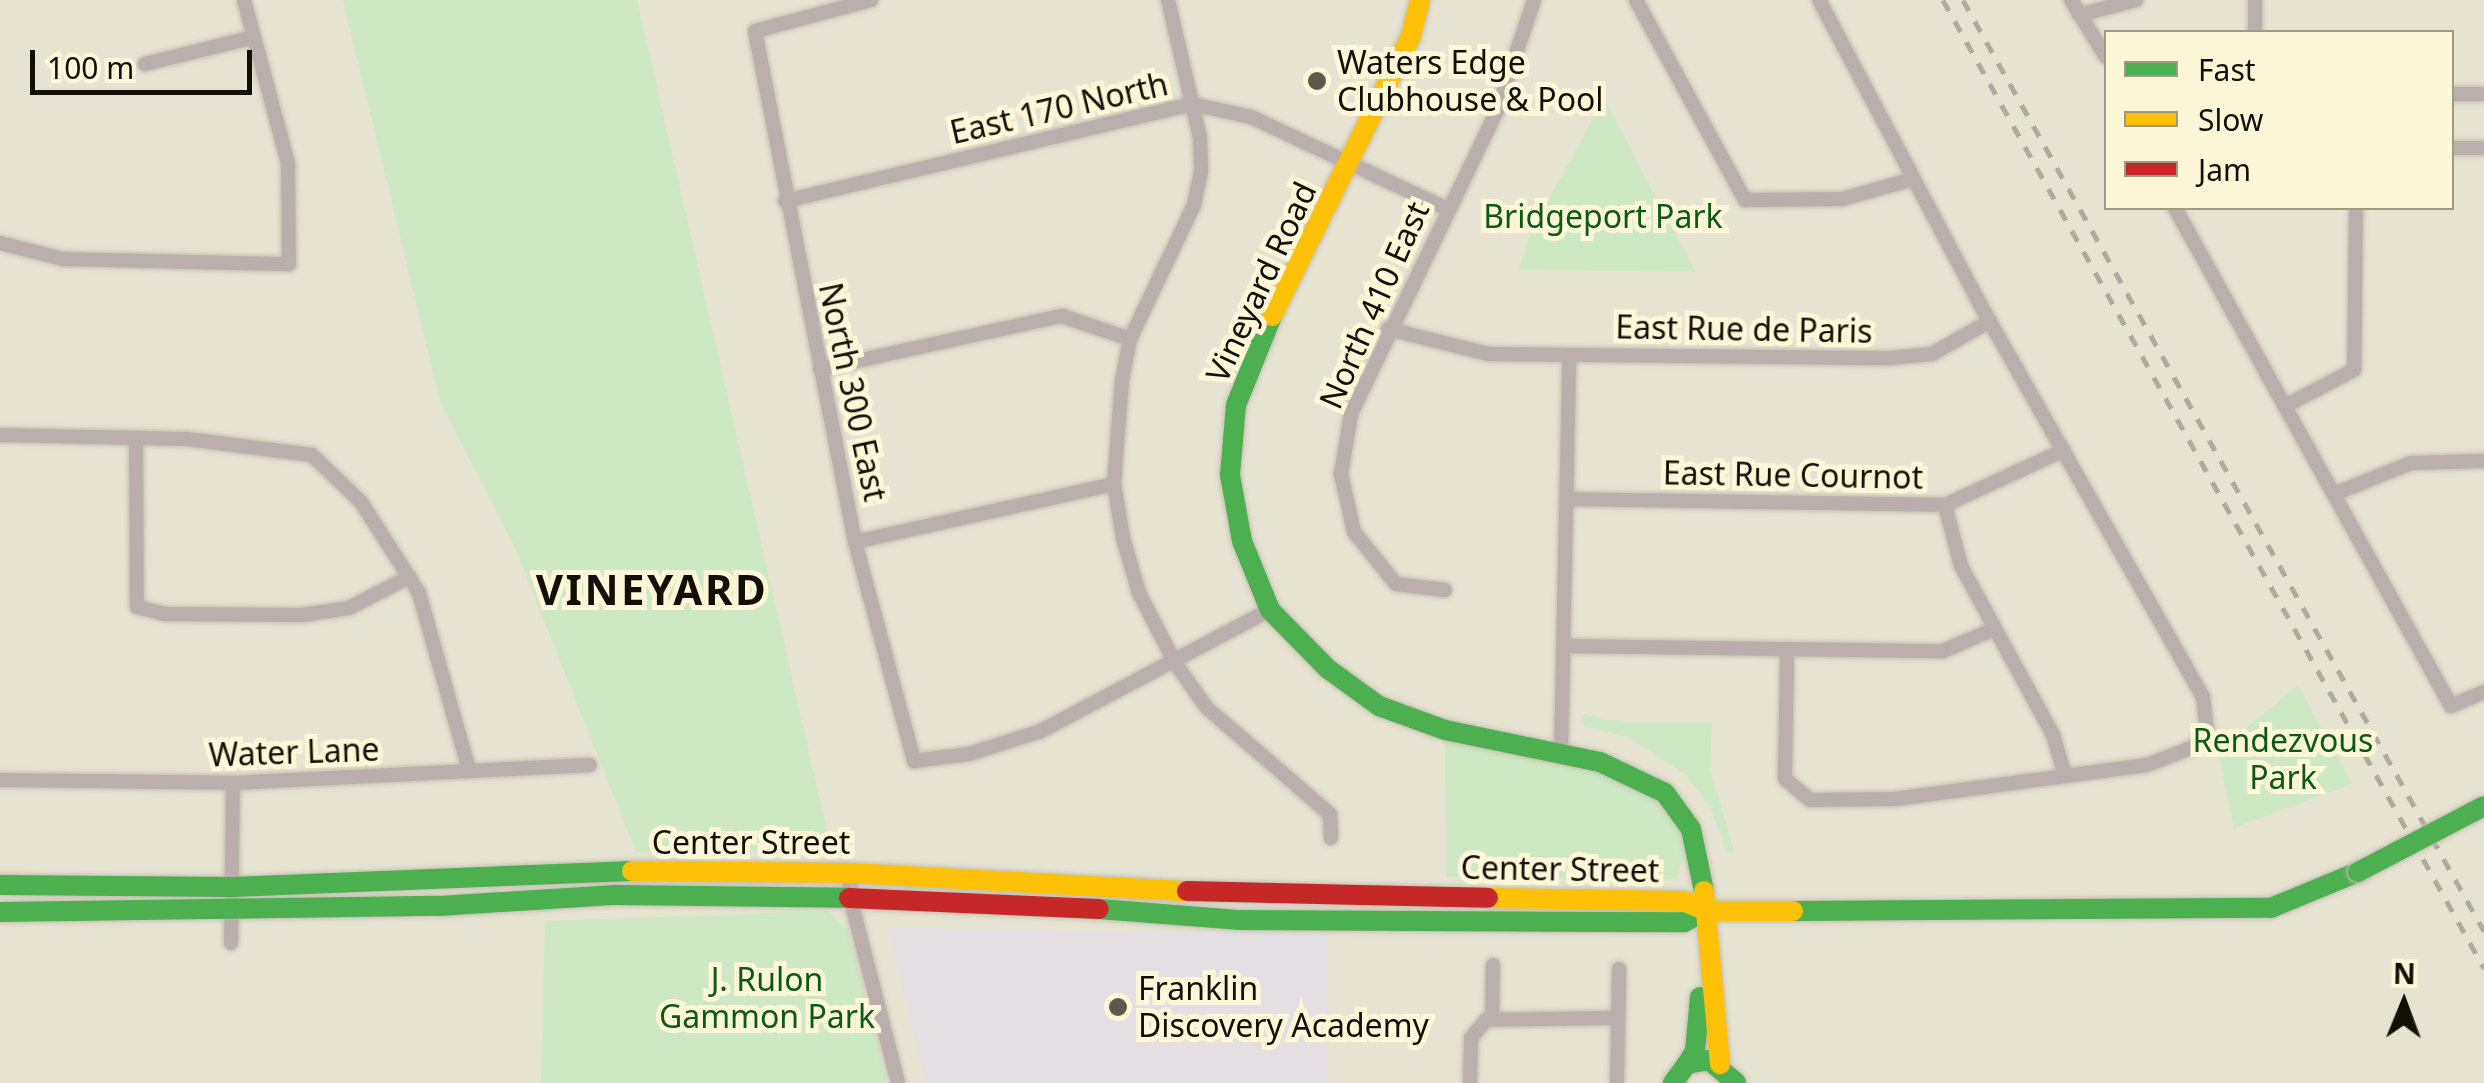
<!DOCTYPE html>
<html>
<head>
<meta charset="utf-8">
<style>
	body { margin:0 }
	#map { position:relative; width:2484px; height:1083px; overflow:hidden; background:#e7e3d2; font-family:"Noto Sans",sans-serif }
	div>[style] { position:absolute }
	.education>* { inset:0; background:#e3dfe3 }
	.green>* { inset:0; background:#cee7c4 }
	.roads { filter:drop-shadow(0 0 2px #c3c0b3) drop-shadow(0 0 2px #c3c0b3) }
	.street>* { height:14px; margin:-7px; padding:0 7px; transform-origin:7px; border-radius:7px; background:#bbafad }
	.fast>* { height:20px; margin:-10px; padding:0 10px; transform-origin:10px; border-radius:10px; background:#4caf50 }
	.slow>* { height:20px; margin:-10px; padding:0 10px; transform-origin:10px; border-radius:10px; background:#ffc107 }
	.jam>* { height:20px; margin:-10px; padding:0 10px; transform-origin:10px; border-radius:10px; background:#c62828 }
	.rail>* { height:5px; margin-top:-2.5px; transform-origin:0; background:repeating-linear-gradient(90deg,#b0a99f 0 12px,transparent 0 24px) }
	.bridges { filter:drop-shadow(0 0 2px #c3c0b3) drop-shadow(0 0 2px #c3c0b3) }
	.fast-bridge>* { height:20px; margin:-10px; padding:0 10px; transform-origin:10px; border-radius:10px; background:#4caf50 }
	.dots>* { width:28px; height:28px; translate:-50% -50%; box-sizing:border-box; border:5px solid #fdf6d7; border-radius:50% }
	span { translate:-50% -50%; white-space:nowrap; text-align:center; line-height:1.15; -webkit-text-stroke:10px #fdf6d7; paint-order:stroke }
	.poi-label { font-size:32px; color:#121006 }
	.left { translate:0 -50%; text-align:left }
	.street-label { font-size:32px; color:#121006 }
	.park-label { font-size:32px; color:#0d5a16 }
	.district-label { font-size:42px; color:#121006; font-weight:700; letter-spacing:2.5px }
	.legend { position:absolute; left:2104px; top:30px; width:350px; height:180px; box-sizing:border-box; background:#fdf6d7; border:2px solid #9f9a83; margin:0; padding:12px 18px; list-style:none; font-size:30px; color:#121006 }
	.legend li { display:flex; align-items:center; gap:20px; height:50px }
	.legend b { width:50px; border:2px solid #9f9a83 }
	.north { position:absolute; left:2354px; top:953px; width:100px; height:100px; -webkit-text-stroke:8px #fdf6d7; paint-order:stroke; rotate:1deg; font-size:28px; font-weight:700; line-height:40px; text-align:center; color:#121006 }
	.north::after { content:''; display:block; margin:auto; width:35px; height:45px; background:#121006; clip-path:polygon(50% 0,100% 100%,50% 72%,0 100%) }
	.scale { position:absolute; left:30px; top:50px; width:222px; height:45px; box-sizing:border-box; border:5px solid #121006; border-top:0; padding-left:12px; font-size:30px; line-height:35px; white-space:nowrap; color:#121006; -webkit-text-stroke:8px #fdf6d7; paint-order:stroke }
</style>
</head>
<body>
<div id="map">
	<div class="education">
		<div style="clip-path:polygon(888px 928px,1328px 932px,1327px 1083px,926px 1083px)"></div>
	</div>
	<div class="green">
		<div style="clip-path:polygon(343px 0,637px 0,832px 853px,636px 852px,514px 545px,440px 402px)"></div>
		<div style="clip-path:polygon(1604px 98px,1695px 271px,1519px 270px,1529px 236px)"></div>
		<div style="clip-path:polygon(2298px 685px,2352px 784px,2234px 828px,2218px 752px)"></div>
		<div style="clip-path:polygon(1581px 714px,1622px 722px,1712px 722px,1710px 769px,1734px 851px,1727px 853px,1710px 806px,1685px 774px,1626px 736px,1584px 727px)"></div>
		<div style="clip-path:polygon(1445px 730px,1634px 775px,1691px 829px,1677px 879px,1446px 877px)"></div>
		<div style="clip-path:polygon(828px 911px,848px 930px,887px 1083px,541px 1083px,545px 921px)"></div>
	</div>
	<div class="roads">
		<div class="street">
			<div style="left:871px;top:0;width:120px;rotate:165deg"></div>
			<div style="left:755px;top:31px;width:521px;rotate:78.93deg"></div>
			<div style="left:855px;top:542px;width:227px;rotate:74.9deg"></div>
			<div style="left:914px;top:761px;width:55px;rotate:-7.3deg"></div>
			<div style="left:969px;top:754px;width:76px;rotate:-17.7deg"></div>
			<div style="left:1041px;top:731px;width:259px;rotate:-27.9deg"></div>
			<div style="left:1168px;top:0;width:142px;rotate:76.9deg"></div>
			<div style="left:1200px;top:138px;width:34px;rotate:88deg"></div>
			<div style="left:1201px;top:172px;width:34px;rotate:102deg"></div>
			<div style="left:1194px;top:205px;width:148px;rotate:115.5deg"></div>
			<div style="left:1130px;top:339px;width:42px;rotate:101deg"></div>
			<div style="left:1122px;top:380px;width:104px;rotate:94.4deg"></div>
			<div style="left:1114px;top:484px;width:55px;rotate:80.5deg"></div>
			<div style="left:1123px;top:538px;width:57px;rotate:73.8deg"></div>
			<div style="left:1139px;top:593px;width:79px;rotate:62.8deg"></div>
			<div style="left:1175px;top:663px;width:55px;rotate:54.6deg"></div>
			<div style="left:1207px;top:708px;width:162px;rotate:40.8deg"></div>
			<div style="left:1330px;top:814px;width:24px;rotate:88deg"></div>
			<div style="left:1636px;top:0;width:228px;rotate:61.4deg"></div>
			<div style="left:1745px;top:200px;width:97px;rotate:-0.6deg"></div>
			<div style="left:1842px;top:199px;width:74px;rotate:-15.7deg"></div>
			<div style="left:2071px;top:0;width:67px;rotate:58.4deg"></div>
			<div style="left:2079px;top:15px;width:59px;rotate:-14.7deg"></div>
			<div style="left:2255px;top:32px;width:32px;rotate:-90deg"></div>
			<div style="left:145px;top:64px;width:108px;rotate:-13.9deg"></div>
			<div style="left:2452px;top:94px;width:32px"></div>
			<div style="left:2452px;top:148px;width:32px"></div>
			<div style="left:785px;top:201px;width:418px;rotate:-13.4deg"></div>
			<div style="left:1192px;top:104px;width:60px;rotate:12.4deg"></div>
			<div style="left:1251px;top:117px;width:217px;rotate:25.1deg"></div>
			<div style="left:2175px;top:208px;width:569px;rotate:61deg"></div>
			<div style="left:2451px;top:706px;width:36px;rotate:-23deg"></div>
			<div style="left:0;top:243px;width:65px;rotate:14.3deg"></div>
			<div style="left:63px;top:259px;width:226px;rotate:1.3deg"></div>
			<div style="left:289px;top:264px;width:101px;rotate:-90.6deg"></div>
			<div style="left:288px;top:163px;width:169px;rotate:-105.1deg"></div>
			<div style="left:1388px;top:329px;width:103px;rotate:14deg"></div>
			<div style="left:1488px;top:354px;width:402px;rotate:0.6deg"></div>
			<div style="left:1890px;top:358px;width:42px;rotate:-5.4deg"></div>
			<div style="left:1932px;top:354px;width:67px;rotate:-29.6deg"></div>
			<div style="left:820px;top:369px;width:248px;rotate:-12.4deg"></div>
			<div style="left:1062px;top:316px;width:72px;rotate:18.7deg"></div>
			<div style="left:2285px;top:406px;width:78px;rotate:-27.6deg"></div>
			<div style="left:2354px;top:370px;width:162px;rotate:-89.3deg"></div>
			<div style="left:0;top:435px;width:187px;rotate:1.2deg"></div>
			<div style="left:187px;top:439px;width:126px;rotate:7.3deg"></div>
			<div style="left:312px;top:455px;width:68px;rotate:43.8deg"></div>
			<div style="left:361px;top:502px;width:108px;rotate:57.5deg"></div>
			<div style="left:419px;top:593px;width:184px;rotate:74.2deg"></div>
			<div style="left:136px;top:438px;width:169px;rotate:89.7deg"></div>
			<div style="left:137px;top:607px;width:29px;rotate:14deg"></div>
			<div style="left:165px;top:614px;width:137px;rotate:0.4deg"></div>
			<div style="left:302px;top:615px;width:48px;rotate:-8.5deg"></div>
			<div style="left:349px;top:608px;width:68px;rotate:-27.3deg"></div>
			<div style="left:2334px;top:494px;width:83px;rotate:-21.9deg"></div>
			<div style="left:2411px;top:463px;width:73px;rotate:-1.6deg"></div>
			<div style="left:1567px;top:499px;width:378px;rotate:0.9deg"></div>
			<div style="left:1945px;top:505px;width:131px;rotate:-24.8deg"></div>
			<div style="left:1945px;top:505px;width:63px;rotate:75.3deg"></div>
			<div style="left:1961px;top:566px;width:192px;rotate:61.4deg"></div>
			<div style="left:2053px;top:735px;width:42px;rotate:73.3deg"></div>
			<div style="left:855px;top:542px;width:265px;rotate:-12.6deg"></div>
			<div style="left:1445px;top:590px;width:49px;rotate:-173deg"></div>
			<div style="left:1396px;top:584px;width:67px;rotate:-128.9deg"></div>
			<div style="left:1354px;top:532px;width:59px;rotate:-102.6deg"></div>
			<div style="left:1341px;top:474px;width:61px;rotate:-80.5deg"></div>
			<div style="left:1351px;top:414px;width:337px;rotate:-64.3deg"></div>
			<div style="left:1497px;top:110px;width:116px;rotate:-71.4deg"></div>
			<div style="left:1565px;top:646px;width:378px;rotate:0.8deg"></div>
			<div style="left:1943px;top:651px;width:56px;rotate:-23.3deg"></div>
			<div style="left:1787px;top:649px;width:130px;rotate:90.9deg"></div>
			<div style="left:1785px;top:779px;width:33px;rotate:40deg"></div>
			<div style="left:1810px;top:800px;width:85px;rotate:-0.7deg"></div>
			<div style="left:1895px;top:799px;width:254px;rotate:-7.7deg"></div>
			<div style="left:2147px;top:765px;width:50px;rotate:-21deg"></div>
			<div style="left:2194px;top:747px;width:21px;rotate:-53deg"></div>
			<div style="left:2207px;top:730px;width:33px;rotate:-97deg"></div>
			<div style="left:2203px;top:697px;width:452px;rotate:-119.6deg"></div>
			<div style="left:1980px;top:304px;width:344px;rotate:-117.9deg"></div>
			<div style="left:1561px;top:753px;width:398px;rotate:-88.8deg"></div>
			<div style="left:0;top:780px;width:233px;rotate:0.7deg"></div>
			<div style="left:233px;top:783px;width:357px;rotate:-2.9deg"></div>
			<div style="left:850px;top:873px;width:24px;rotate:90deg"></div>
			<div style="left:850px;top:897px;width:192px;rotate:75.5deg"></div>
			<div style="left:231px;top:943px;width:160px;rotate:-89.3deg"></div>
			<div style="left:1492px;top:1017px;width:52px;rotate:-88.9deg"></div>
			<div style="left:1470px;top:1083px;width:45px;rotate:-88.7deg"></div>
			<div style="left:1471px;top:1038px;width:23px;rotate:-50deg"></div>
			<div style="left:1486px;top:1020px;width:132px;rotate:-0.9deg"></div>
			<div style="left:1617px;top:1083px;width:114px;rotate:-89deg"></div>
		</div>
		<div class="fast">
			<div style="left:1272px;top:316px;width:96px;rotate:112deg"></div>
			<div style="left:1236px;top:405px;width:70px;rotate:94.9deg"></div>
			<div style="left:1230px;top:475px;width:67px;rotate:79.7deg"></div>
			<div style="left:1242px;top:541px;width:74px;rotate:67.9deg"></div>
			<div style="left:1270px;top:610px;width:83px;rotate:45.5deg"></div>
			<div style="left:1328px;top:669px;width:63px;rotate:36deg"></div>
			<div style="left:1379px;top:706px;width:70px;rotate:20deg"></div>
			<div style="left:1445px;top:730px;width:158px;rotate:11.7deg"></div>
			<div style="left:1600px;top:762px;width:72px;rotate:25.5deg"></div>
			<div style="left:1665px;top:793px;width:44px;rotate:54.2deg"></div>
			<div style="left:1691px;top:829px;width:63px;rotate:78.2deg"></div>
			<div style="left:0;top:885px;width:232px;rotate:0.5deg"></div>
			<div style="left:232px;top:887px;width:400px;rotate:-2.3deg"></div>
			<div style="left:1099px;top:909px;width:139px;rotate:4.5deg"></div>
			<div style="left:1238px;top:920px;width:446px;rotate:0.3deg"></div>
			<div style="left:1684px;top:922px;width:25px;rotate:-26deg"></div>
			<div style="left:1793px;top:911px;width:478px;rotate:-0.4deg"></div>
			<div style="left:2271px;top:908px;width:94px;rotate:-22.5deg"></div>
			<div style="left:0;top:912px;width:439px;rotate:-0.8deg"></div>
			<div style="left:439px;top:906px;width:177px;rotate:-3.6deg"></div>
			<div style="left:616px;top:895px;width:233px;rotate:0.7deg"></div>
			<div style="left:1687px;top:1064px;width:15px;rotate:-58deg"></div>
			<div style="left:1695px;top:1051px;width:54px;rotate:-84.7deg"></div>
			<div style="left:1673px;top:1083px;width:24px;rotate:-54deg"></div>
			<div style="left:1687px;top:1064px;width:22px;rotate:-10deg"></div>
			<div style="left:1709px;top:1060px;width:35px;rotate:40deg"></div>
		</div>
		<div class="slow">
			<div style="left:1272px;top:316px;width:313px;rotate:-63.6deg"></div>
			<div style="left:1411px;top:36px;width:37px;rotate:-76deg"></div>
			<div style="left:632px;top:871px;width:218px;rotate:0.5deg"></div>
			<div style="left:850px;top:873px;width:337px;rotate:3.1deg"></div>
			<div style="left:1704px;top:891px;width:174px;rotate:84.7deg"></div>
			<div style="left:1488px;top:898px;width:195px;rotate:0.9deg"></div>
			<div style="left:1683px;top:901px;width:26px;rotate:23deg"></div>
			<div style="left:1707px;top:911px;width:86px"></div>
		</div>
		<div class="jam">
			<div style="left:1187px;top:891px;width:301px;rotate:1.3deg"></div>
			<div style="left:849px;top:898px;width:250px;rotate:2.5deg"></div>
		</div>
	</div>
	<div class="rail">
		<div style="left:1943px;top:0;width:1109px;rotate:60.8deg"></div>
		<div style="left:1963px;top:0;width:1067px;rotate:60.77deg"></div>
	</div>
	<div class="bridges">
		<div class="fast-bridge">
			<div style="left:2358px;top:872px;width:142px;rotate:-27.6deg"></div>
		</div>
	</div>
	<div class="dots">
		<div style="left:1317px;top:81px;background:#5d5a4d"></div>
		<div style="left:1118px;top:1007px;background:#5d5a4d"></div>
	</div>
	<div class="poi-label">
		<span class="left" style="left:1337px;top:81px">Waters Edge<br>Clubhouse &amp; Pool</span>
		<span class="left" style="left:1138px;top:1007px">Franklin<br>Discovery Academy</span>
	</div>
	<div class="street-label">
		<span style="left:1059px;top:108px;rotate:-13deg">East 170 North</span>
		<span style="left:1261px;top:282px;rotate:-65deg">Vineyard Road</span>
		<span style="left:1374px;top:305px;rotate:-66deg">North 410 East</span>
		<span style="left:1744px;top:329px;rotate:1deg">East Rue de Paris</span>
		<span style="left:853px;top:392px;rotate:78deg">North 300 East</span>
		<span style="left:1793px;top:475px;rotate:1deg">East Rue Cournot</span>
		<span style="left:294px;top:752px;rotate:-2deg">Water Lane</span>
		<span style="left:751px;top:842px">Center Street</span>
		<span style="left:1560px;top:869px;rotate:1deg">Center Street</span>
	</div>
	<div class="park-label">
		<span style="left:1603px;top:216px">Bridgeport Park</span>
		<span style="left:2283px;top:759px">Rendezvous<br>Park</span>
		<span style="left:767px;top:998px">J. Rulon<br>Gammon Park</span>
	</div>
	<div class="district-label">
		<span style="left:652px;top:589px">VINEYARD</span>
	</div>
	<ul class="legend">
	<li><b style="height:12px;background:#4caf50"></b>Fast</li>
	<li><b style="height:12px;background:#ffc107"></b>Slow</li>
	<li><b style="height:12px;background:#c62828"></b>Jam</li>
	</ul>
	<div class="north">N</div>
	<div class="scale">100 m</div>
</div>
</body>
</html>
